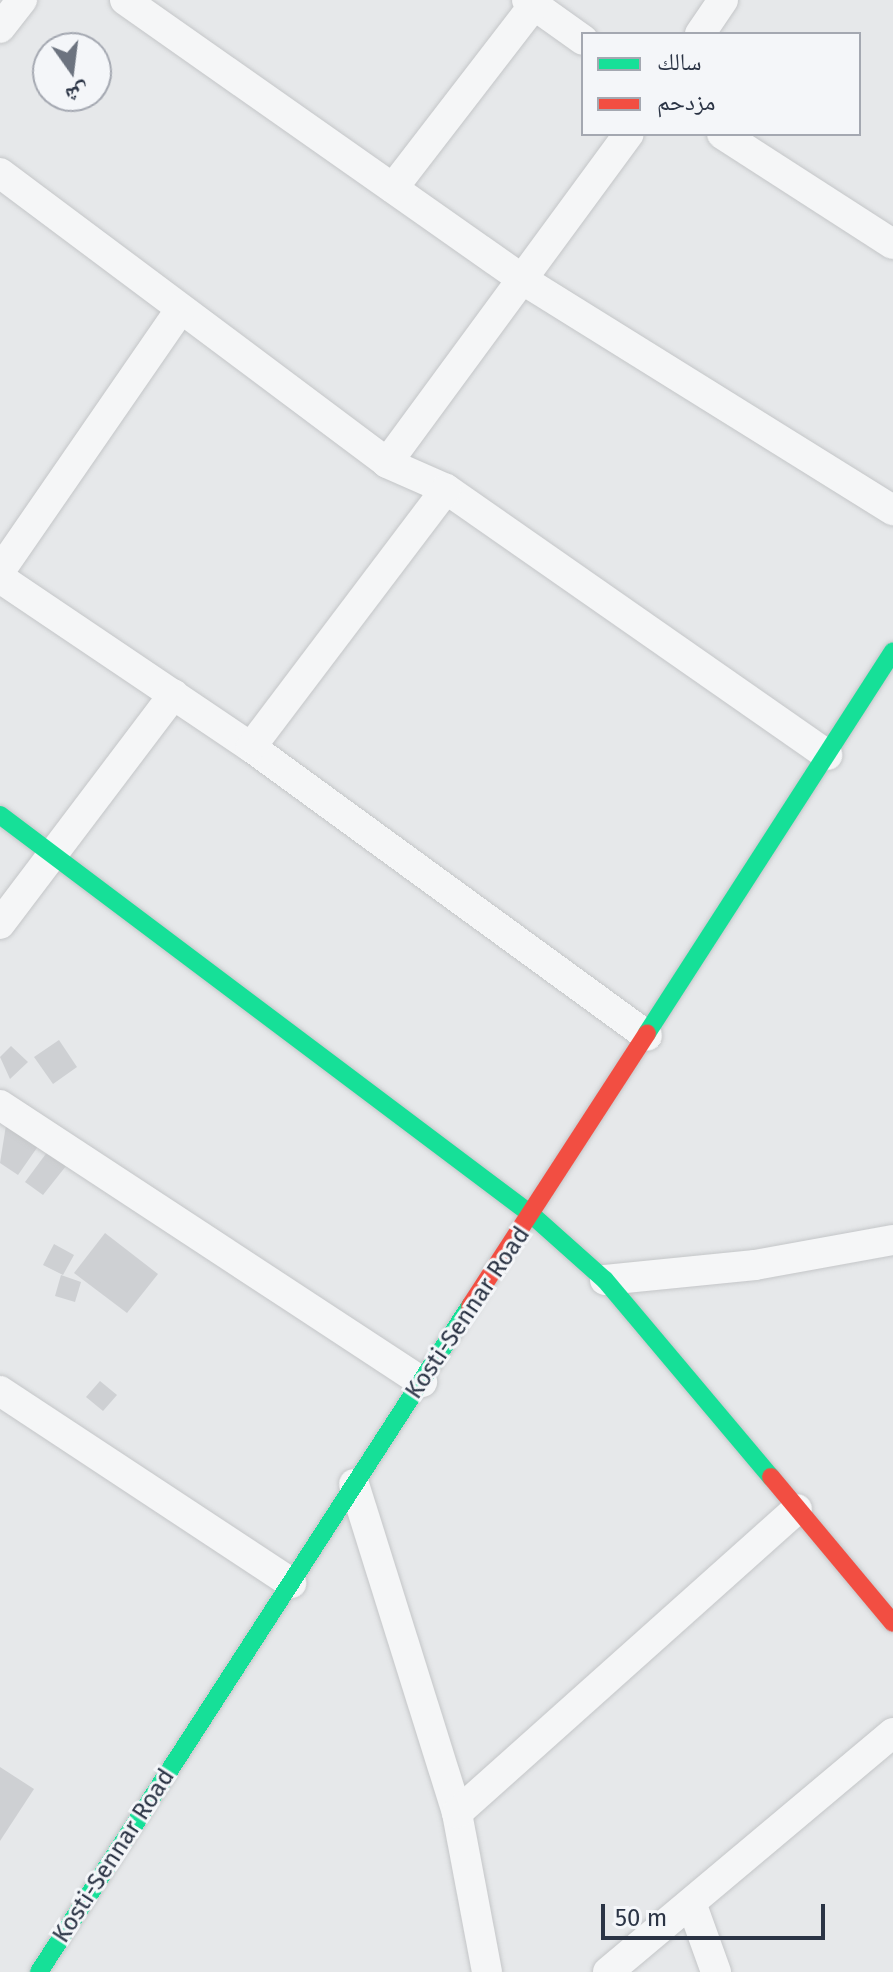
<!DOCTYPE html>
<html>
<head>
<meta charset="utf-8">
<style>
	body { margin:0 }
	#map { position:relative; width:893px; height:1972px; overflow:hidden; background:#e6e8ea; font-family:"Fira Sans","Noto Naskh Arabic",sans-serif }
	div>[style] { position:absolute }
	.building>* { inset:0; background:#ced0d3 }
	.roads { filter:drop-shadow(0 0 2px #c4c6c8) drop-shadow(0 0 2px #c4c6c8) }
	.street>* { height:30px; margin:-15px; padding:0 15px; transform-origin:15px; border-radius:15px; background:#f5f6f7 }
	.fast>* { height:18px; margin:-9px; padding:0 9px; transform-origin:9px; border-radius:9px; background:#16e098 }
	.jam>* { height:18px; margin:-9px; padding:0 9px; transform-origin:9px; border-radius:9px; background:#f24e42 }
	span { translate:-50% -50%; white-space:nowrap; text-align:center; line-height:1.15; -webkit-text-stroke:6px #f4f6f9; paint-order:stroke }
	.street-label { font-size:24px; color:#2b3445 }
	.legend { position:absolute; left:581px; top:32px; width:280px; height:104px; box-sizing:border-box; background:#f4f6f9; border:2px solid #a4a8b1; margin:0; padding:10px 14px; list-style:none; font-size:24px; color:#2b3445 }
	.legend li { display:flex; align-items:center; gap:16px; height:40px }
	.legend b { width:40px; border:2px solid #a4a8b1 }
	.north { position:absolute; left:32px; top:32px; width:80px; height:80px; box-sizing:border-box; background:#f4f6f9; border:2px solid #a4a8b1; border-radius:50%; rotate:166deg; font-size:22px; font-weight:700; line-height:32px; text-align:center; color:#2b3445 }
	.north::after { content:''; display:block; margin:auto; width:28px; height:36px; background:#6c737f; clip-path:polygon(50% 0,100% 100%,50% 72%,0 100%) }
	.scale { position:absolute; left:601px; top:1904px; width:224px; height:36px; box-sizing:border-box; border:4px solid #2b3445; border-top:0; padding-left:10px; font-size:24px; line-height:28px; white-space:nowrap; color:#2b3445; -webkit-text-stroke:6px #f4f6f9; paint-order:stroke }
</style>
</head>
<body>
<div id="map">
	<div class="building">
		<div style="clip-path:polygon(59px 1040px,77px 1067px,53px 1084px,34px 1057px)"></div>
		<div style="clip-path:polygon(11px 1046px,28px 1062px,10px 1079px,0 1057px)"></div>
		<div style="clip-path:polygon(7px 1119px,41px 1142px,18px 1175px,0 1163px)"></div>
		<div style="clip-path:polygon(48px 1151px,66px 1166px,43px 1195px,25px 1182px)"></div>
		<div style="clip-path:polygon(105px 1233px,158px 1274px,127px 1313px,74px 1273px)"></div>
		<div style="clip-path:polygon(54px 1244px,74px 1255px,63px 1275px,43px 1265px)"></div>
		<div style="clip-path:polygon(61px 1275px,81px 1282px,75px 1302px,55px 1296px)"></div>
		<div style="clip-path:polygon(100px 1381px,117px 1395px,103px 1411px,86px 1397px)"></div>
		<div style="clip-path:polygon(0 1767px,34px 1789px,0 1841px)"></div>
	</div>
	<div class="roads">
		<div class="street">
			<div style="left:125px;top:0;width:487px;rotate:35.1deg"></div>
			<div style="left:523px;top:280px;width:436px;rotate:31.9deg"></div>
			<div style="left:527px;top:0;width:69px;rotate:35.5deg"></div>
			<div style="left:0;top:28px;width:36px;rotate:-52deg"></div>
			<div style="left:700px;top:34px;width:41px;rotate:-55.9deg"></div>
			<div style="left:722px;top:134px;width:203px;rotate:32.8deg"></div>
			<div style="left:0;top:173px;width:484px;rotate:36.8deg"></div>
			<div style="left:387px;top:463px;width:64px;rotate:23.8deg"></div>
			<div style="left:446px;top:489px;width:465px;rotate:34.9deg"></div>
			<div style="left:393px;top:188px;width:231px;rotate:-52.4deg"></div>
			<div style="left:387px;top:463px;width:408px;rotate:-53.7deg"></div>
			<div style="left:0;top:571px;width:317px;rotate:-55.4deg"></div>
			<div style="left:0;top:578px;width:303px;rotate:34deg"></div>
			<div style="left:251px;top:747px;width:490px;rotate:36.1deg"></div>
			<div style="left:251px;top:747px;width:323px;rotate:-52.9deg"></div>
			<div style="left:0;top:924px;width:288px;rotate:-52.9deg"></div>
			<div style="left:0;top:1105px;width:505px;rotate:33.28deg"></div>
			<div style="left:605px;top:1280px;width:151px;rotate:-5.7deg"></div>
			<div style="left:755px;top:1265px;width:140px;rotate:-10.3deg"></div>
			<div style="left:0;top:1391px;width:349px;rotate:33.4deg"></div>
			<div style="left:354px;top:1484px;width:345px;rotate:72.6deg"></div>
			<div style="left:457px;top:1813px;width:162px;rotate:79.3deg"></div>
			<div style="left:457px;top:1813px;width:456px;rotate:-41.8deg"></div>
			<div style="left:693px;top:1908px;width:68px;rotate:70.2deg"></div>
			<div style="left:608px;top:1972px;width:372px;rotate:-40deg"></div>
		</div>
		<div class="fast">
			<div style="left:0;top:815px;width:666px;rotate:36.94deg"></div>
			<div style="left:532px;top:1215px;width:98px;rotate:41.7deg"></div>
			<div style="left:605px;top:1280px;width:258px;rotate:49.9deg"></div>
			<div style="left:647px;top:1033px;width:454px;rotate:-57.2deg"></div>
			<div style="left:39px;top:1972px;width:793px;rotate:-57.09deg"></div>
		</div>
		<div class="jam">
			<div style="left:470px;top:1306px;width:325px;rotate:-57deg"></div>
			<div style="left:771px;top:1477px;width:190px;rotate:50.1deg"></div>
		</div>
	</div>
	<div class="street-label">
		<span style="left:468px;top:1313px;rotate:-56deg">Kosti-Sennar Road</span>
		<span style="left:114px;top:1856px;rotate:-57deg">Kosti-Sennar Road</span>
	</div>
	<ul class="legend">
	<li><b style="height:10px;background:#16e098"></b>سالك</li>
	<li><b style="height:10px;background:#f24e42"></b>مزدحم</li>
	</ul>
	<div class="north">ش</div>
	<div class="scale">50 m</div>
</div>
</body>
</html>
